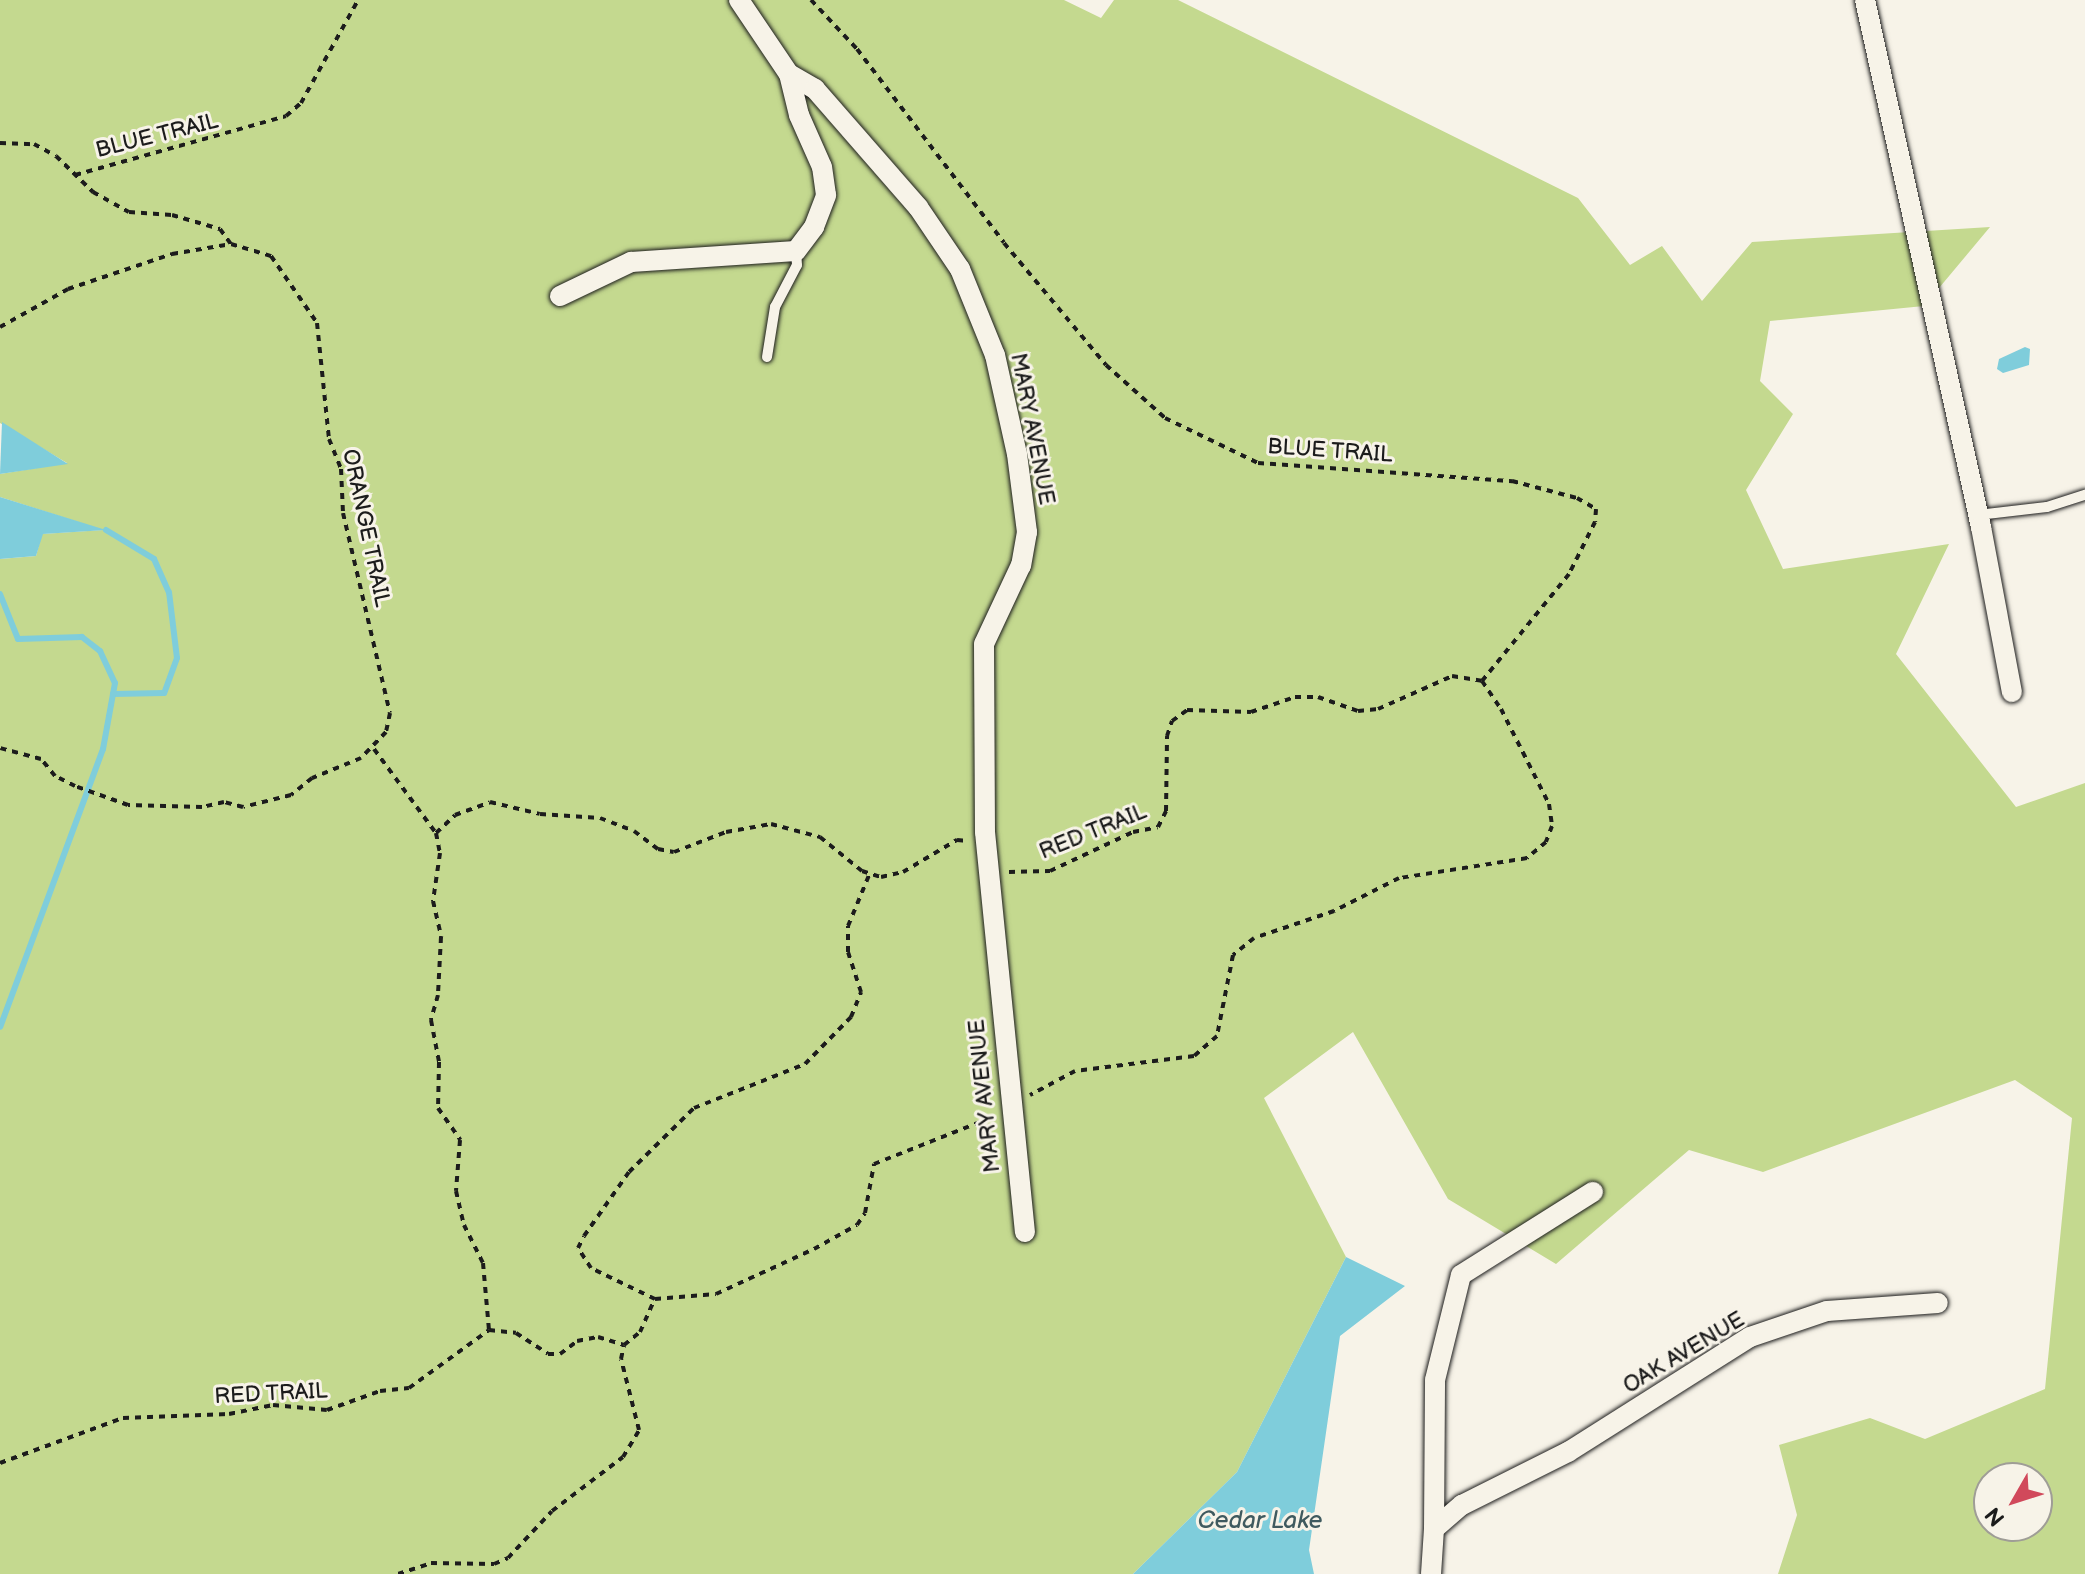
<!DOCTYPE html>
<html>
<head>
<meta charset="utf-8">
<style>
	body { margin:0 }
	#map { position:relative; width:2085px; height:1574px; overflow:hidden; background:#f7f3e8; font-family:"Balsamiq Sans",sans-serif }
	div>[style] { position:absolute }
	.green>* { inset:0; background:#c4d98f }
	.water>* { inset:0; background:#7fcddb }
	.stream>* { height:6px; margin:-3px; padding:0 3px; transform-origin:3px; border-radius:3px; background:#7fcddb }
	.path>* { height:4px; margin-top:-2px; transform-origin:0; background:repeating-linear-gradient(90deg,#1c1c1c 0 6px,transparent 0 12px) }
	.roads { filter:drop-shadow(0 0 2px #1c1c1c) drop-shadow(0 0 2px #1c1c1c) }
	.service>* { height:10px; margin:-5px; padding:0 5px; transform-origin:5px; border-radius:5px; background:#f7f3e8 }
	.minor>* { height:20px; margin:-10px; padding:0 10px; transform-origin:10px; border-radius:10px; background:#f7f3e8 }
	span { translate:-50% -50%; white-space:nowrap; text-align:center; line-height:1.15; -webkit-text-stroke:6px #f7f3e8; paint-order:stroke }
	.street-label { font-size:22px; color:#1c1c1c }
	.water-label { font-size:24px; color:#3f5a5f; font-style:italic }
	.north { position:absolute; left:1973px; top:1462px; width:80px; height:80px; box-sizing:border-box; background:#f7f3e8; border:2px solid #9f9d96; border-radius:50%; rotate:231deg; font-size:22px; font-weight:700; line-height:32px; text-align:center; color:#1c1c1c }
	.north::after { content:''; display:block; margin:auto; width:28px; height:36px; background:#d1495b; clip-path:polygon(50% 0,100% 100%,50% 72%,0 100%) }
</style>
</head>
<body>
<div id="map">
	<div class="green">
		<div style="clip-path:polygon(evenodd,0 0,1064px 0,1101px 18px,1114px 0,1178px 0,1578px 198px,1630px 265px,1662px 246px,1702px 301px,1752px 242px,1990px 227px,1924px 306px,1770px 321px,1760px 381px,1793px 414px,1746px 490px,1783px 569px,1949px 544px,1896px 654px,2016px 807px,2085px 783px,2085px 1574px,1778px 1574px,1797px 1515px,1779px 1445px,1870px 1418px,1925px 1439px,2045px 1389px,2072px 1118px,2015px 1080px,1763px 1172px,1689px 1150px,1556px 1264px,1448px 1199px,1353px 1032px,1264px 1098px,1346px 1257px,1237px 1472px,1133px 1574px,0 1574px,0 559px,36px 556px,42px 534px,103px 530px,0 497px,0 474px,67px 463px,0 423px,0 0,1989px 1478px,2037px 1478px,2037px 1526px,1989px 1526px,1989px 1478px)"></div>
	</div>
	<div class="water">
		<div style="clip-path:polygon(2025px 347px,2030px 349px,2029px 365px,2003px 373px,1997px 369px,1999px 359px)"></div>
		<div style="clip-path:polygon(2px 422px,68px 464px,0 474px)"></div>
		<div style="clip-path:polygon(0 497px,106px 530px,43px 534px,36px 556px,0 559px)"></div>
		<div style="clip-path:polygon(1346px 1257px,1405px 1286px,1340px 1336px,1309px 1550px,1314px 1574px,1133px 1574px,1237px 1472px)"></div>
	</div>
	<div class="stream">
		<div style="left:106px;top:530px;width:56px;rotate:31.1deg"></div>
		<div style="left:154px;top:559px;width:36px;rotate:66deg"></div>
		<div style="left:169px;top:592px;width:66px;rotate:83.1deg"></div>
		<div style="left:177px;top:658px;width:37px;rotate:110deg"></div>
		<div style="left:164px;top:693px;width:51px;rotate:178.9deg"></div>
		<div style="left:0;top:594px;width:48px;rotate:68.2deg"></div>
		<div style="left:18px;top:639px;width:64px;rotate:-1.8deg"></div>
		<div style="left:82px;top:637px;width:23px;rotate:38deg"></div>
		<div style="left:100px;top:651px;width:35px;rotate:65deg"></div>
		<div style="left:115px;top:683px;width:67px;rotate:100.3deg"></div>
		<div style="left:103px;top:749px;width:296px;rotate:110.3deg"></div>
	</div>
	<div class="path">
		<div style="left:811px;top:0;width:67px;rotate:46.8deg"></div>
		<div style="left:857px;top:49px;width:243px;rotate:52.8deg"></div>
		<div style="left:1004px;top:243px;width:159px;rotate:50.1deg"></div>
		<div style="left:1106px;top:365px;width:79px;rotate:41.9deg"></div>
		<div style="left:1165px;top:418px;width:103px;rotate:25.8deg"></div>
		<div style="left:1258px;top:463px;width:255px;rotate:4.1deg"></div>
		<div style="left:1512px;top:481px;width:67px;rotate:14.7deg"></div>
		<div style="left:1577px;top:498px;width:22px;rotate:30deg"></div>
		<div style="left:1596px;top:509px;width:13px;rotate:94deg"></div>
		<div style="left:1595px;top:522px;width:58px;rotate:116.6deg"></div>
		<div style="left:1569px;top:574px;width:138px;rotate:129.1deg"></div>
		<div style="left:0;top:143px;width:34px;rotate:2deg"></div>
		<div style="left:34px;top:144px;width:25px;rotate:29deg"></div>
		<div style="left:56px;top:156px;width:52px;rotate:44.2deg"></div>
		<div style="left:93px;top:192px;width:41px;rotate:29.1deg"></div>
		<div style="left:129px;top:212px;width:43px;rotate:4deg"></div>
		<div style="left:172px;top:215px;width:50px;rotate:16.3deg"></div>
		<div style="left:220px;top:229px;width:19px;rotate:54deg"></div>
		<div style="left:75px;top:175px;width:219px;rotate:-15.6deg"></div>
		<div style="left:286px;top:116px;width:20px;rotate:-41deg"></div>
		<div style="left:301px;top:103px;width:118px;rotate:-61deg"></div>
		<div style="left:0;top:327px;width:78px;rotate:-29.2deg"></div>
		<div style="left:68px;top:289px;width:110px;rotate:-18.6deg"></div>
		<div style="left:172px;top:254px;width:60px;rotate:-9.6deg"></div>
		<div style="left:231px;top:244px;width:42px;rotate:16.7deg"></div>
		<div style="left:271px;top:256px;width:81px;rotate:55.5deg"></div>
		<div style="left:317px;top:323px;width:117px;rotate:84.1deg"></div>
		<div style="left:329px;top:439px;width:32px;rotate:68deg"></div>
		<div style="left:341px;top:469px;width:44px;rotate:87.4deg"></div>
		<div style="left:343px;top:513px;width:205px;rotate:76.8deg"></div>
		<div style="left:390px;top:713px;width:19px;rotate:102deg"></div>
		<div style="left:386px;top:732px;width:36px;rotate:134deg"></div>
		<div style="left:361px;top:758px;width:53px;rotate:157.8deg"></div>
		<div style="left:312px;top:778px;width:27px;rotate:141deg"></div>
		<div style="left:291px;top:795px;width:49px;rotate:166deg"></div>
		<div style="left:243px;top:807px;width:20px;rotate:-165deg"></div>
		<div style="left:224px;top:802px;width:23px;rotate:167deg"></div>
		<div style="left:202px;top:807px;width:74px;rotate:-178.5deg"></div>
		<div style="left:128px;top:805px;width:56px;rotate:-160.3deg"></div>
		<div style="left:75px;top:786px;width:22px;rotate:-153deg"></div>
		<div style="left:55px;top:776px;width:22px;rotate:-129deg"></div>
		<div style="left:41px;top:759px;width:42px;rotate:-165deg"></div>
		<div style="left:374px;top:749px;width:104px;rotate:53.6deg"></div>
		<div style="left:436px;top:833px;width:20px;rotate:79deg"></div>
		<div style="left:440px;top:853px;width:49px;rotate:98.3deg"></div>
		<div style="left:433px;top:901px;width:37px;rotate:77deg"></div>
		<div style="left:441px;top:937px;width:58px;rotate:93deg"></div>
		<div style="left:438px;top:995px;width:26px;rotate:106deg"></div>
		<div style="left:431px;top:1020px;width:43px;rotate:79.2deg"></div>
		<div style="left:439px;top:1062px;width:46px;rotate:91.2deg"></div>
		<div style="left:438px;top:1108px;width:39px;rotate:55deg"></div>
		<div style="left:460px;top:1140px;width:51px;rotate:94.5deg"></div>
		<div style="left:456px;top:1191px;width:35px;rotate:77deg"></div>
		<div style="left:464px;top:1225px;width:42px;rotate:63.4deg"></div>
		<div style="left:483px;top:1263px;width:67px;rotate:84.9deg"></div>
		<div style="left:436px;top:833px;width:26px;rotate:-43deg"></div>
		<div style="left:455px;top:815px;width:37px;rotate:-20deg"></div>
		<div style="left:490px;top:802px;width:51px;rotate:13.5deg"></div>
		<div style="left:540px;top:814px;width:60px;rotate:3.8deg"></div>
		<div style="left:600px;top:818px;width:36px;rotate:21deg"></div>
		<div style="left:634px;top:831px;width:30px;rotate:37deg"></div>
		<div style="left:658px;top:849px;width:16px;rotate:11deg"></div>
		<div style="left:674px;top:852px;width:56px;rotate:-21deg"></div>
		<div style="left:726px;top:832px;width:46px;rotate:-10.1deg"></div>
		<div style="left:771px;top:824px;width:51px;rotate:14.9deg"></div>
		<div style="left:820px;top:837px;width:54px;rotate:39deg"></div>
		<div style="left:862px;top:871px;width:20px;rotate:18deg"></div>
		<div style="left:881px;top:877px;width:23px;rotate:-13deg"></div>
		<div style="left:903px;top:872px;width:63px;rotate:-30.7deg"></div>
		<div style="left:957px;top:840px;width:11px;rotate:5deg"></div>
		<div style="left:1009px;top:872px;width:41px;rotate:-1.4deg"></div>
		<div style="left:1050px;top:871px;width:92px;rotate:-25.2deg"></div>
		<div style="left:1133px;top:832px;width:25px;rotate:-11deg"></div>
		<div style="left:1158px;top:827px;width:18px;rotate:-63deg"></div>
		<div style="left:1166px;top:811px;width:75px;rotate:-89.2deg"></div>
		<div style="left:1167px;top:736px;width:16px;rotate:-72deg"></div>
		<div style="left:1172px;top:721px;width:19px;rotate:-36deg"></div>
		<div style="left:1187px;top:710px;width:64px;rotate:1.8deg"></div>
		<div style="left:1251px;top:712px;width:46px;rotate:-18.8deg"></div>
		<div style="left:1295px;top:697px;width:23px"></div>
		<div style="left:1318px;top:697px;width:42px;rotate:19.3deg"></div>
		<div style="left:1358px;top:711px;width:20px;rotate:-6deg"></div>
		<div style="left:1378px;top:709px;width:81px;rotate:-24deg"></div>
		<div style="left:1452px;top:676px;width:30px;rotate:9deg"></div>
		<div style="left:1482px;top:681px;width:34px;rotate:56deg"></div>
		<div style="left:1501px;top:709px;width:106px;rotate:63.2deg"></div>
		<div style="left:1549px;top:804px;width:22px;rotate:82deg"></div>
		<div style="left:1552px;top:826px;width:17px;rotate:111deg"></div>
		<div style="left:1546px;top:842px;width:25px;rotate:140deg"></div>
		<div style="left:1527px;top:858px;width:130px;rotate:171.1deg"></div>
		<div style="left:1399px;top:878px;width:73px;rotate:153.1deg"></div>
		<div style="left:1334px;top:911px;width:84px;rotate:161.4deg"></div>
		<div style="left:1254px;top:938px;width:27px;rotate:141deg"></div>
		<div style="left:1233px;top:955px;width:83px;rotate:101.2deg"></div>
		<div style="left:1217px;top:1036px;width:30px;rotate:139deg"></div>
		<div style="left:1194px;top:1056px;width:120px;rotate:172.8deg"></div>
		<div style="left:1075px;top:1071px;width:51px;rotate:151.9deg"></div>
		<div style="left:655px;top:1299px;width:71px;rotate:-154.2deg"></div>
		<div style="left:591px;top:1268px;width:24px;rotate:-123deg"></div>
		<div style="left:578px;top:1248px;width:13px;rotate:-63deg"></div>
		<div style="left:584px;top:1236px;width:78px;rotate:-54.9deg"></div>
		<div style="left:629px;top:1172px;width:91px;rotate:-44.6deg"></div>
		<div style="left:694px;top:1108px;width:119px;rotate:-21.6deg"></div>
		<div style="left:805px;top:1064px;width:66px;rotate:-45.6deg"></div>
		<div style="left:851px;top:1017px;width:27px;rotate:-68deg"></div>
		<div style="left:861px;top:992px;width:42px;rotate:-108deg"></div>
		<div style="left:848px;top:952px;width:26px;rotate:-90deg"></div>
		<div style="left:848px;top:926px;width:57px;rotate:-67.5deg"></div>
		<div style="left:489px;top:1330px;width:27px;rotate:6deg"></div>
		<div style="left:516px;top:1333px;width:38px;rotate:33deg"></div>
		<div style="left:548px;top:1354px;width:12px"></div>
		<div style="left:560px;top:1354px;width:21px;rotate:-37deg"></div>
		<div style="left:577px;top:1341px;width:21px;rotate:-11deg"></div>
		<div style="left:598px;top:1337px;width:27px;rotate:17deg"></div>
		<div style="left:0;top:1463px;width:131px;rotate:-20.1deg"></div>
		<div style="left:123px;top:1418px;width:106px;rotate:-2.2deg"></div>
		<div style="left:229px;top:1414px;width:45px;rotate:-11.6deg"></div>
		<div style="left:273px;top:1405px;width:54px;rotate:5.3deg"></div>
		<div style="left:327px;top:1410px;width:56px;rotate:-19.7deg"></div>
		<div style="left:380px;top:1391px;width:29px;rotate:-6deg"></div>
		<div style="left:409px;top:1388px;width:99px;rotate:-35.9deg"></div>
		<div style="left:398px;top:1574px;width:35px;rotate:-18deg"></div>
		<div style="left:431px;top:1563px;width:63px;rotate:0.9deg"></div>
		<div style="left:494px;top:1564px;width:15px;rotate:-23deg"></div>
		<div style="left:508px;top:1558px;width:64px;rotate:-46.9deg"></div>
		<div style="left:552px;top:1511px;width:89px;rotate:-37.3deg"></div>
		<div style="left:623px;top:1457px;width:31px;rotate:-59deg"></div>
		<div style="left:639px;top:1430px;width:73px;rotate:-104.2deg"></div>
		<div style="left:621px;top:1359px;width:14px;rotate:-78deg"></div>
		<div style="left:624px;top:1345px;width:21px;rotate:-39deg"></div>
		<div style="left:640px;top:1332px;width:36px;rotate:-66deg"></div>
		<div style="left:655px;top:1299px;width:61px;rotate:-4.7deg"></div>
		<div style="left:716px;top:1294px;width:108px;rotate:-24.7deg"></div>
		<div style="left:814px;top:1249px;width:49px;rotate:-29.2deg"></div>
		<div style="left:857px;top:1225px;width:14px;rotate:-56deg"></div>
		<div style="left:865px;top:1213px;width:50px;rotate:-79.6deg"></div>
		<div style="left:874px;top:1164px;width:130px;rotate:-21.6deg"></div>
	</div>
	<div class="roads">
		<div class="service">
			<div style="left:767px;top:357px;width:51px;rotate:-80.9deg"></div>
			<div style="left:775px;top:307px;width:47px;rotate:-62.4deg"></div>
			<div style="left:797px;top:265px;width:14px;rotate:-94deg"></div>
			<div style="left:1978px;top:515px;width:69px;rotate:-6.6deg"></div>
			<div style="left:2047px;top:507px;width:40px;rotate:-18deg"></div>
		</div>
		<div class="minor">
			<div style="left:739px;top:0;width:89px;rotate:56deg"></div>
			<div style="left:789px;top:74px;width:30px;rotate:30deg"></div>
			<div style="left:815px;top:89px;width:157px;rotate:48.9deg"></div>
			<div style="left:918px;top:207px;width:75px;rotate:55.9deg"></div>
			<div style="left:960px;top:269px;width:93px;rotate:67.9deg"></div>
			<div style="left:995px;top:355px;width:101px;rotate:77.5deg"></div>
			<div style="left:1017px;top:454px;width:79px;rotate:82.7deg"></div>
			<div style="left:1027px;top:532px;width:34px;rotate:100deg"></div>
			<div style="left:1021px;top:565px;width:87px;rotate:115.1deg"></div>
			<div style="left:984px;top:644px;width:188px;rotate:89.7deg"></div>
			<div style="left:985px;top:832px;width:402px;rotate:84.3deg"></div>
			<div style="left:1865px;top:0;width:540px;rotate:77.59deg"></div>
			<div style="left:1981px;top:527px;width:168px;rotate:79.4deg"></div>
			<div style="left:560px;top:296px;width:79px;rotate:-25.6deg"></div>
			<div style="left:631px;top:262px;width:165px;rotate:-3.8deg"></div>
			<div style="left:796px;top:251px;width:30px;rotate:-53deg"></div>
			<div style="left:814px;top:227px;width:34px;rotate:-69deg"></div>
			<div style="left:826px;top:195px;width:28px;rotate:-98deg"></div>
			<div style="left:822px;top:167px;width:57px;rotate:-113.9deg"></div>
			<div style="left:799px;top:115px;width:42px;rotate:-103.7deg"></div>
			<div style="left:1434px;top:1529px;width:149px;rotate:-89.6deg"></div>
			<div style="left:1435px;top:1380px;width:108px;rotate:-76.1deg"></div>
			<div style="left:1461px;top:1275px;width:156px;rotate:-32.2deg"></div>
			<div style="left:1431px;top:1574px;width:45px;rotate:-86.2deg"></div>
			<div style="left:1434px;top:1529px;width:37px;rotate:-41deg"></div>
			<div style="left:1462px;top:1505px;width:119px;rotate:-26.6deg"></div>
			<div style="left:1568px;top:1452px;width:215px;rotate:-32.3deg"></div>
			<div style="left:1750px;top:1337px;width:81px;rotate:-18.7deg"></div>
			<div style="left:1827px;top:1311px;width:111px;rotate:-4.1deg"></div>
		</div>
	</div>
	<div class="street-label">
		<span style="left:157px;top:136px;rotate:-14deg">BLUE TRAIL</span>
		<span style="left:1032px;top:429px;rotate:79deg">MARY AVENUE</span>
		<span style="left:1330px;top:451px;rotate:4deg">BLUE TRAIL</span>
		<span style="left:366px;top:528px;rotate:78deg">ORANGE TRAIL</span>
		<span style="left:1093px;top:832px;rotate:-22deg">RED TRAIL</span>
		<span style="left:985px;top:1096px;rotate:-96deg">MARY AVENUE</span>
		<span style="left:1684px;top:1353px;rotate:-31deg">OAK AVENUE</span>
		<span style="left:271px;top:1394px;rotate:-3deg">RED TRAIL</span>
	</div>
	<div class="water-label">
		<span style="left:1260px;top:1521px">Cedar Lake</span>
	</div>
	<div class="north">N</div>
</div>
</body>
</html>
